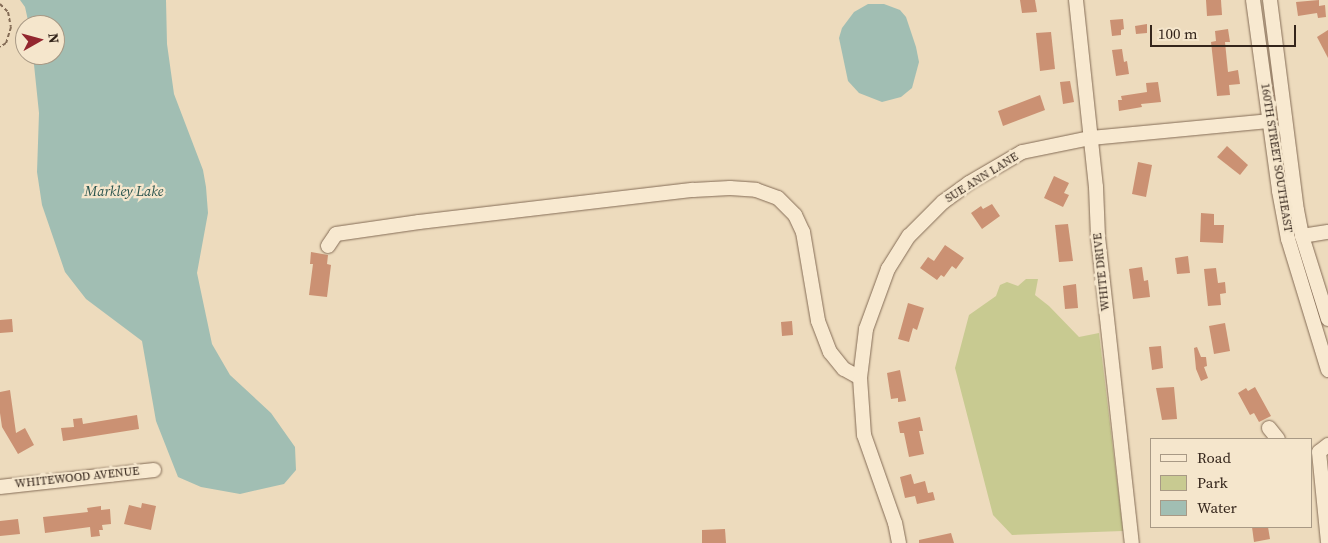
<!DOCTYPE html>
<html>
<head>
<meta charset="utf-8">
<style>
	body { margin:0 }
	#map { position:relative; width:1328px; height:543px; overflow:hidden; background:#eddbbd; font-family:"Source Serif 4",serif }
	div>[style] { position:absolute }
	.green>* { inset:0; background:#c8ca91 }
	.water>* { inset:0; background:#a1beb3 }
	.building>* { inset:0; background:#cb9173 }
	.path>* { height:2px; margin-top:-1px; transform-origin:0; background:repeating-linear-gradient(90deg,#846c56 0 4px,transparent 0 6.5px) }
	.roads { filter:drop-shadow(0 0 1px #846c56) drop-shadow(0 0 1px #846c56) }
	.minor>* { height:14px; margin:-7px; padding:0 7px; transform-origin:7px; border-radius:7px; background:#f8e9d0 }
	span { translate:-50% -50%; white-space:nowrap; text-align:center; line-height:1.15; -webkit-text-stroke:4.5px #f5e6cc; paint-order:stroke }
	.street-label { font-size:12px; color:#34251b }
	.water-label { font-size:14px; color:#2a544e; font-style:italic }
	.legend { position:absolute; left:1150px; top:438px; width:162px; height:90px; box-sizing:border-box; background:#f5e6cc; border:1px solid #a89985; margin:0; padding:6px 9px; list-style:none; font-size:15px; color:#34251b }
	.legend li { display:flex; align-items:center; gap:10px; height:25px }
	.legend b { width:25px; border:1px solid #a89985 }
	.north { position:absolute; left:15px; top:15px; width:50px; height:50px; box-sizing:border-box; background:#f5e6cc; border:1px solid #a89985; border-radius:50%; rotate:83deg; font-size:14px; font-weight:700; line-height:20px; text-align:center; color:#34251b }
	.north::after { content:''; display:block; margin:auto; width:18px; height:22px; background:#93272f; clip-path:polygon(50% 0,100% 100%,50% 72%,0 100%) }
	.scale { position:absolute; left:1150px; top:25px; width:146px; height:22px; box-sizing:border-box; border:2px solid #34251b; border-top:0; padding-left:6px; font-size:15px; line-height:18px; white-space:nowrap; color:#34251b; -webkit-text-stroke:4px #f5e6cc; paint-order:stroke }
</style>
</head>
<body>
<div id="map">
	<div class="green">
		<div style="clip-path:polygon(1026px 279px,1038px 279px,1035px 295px,1049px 306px,1079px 337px,1099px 333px,1123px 531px,1012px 535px,993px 515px,955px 368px,969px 315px,996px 296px,1000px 285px,1007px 282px,1018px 286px)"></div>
	</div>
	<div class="water">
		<div style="clip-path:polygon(20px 0,166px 0,167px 44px,174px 94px,203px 170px,206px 187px,208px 213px,197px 273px,212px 344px,230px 375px,271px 413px,295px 447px,296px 470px,284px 484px,240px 494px,201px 487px,178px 477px,156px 421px,142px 341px,86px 299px,65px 272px,42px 205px,37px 172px,39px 113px,33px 55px,55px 55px,55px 25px,29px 25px,25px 7px)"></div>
		<div style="clip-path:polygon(868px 4px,884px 4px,900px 10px,906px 17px,916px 47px,919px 62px,912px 88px,901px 97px,882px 102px,859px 93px,848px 81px,839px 38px,842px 28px,854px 12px)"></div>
	</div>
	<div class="building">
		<div style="clip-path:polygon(1020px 0,1035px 0,1037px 12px,1022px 13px)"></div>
		<div style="clip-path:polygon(1206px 0,1221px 0,1222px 15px,1207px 16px)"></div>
		<div style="clip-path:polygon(1319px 0,1319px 6px,1325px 5px,1326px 17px,1318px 18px,1317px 13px,1298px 16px,1296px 2px)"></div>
		<div style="clip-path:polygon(1123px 19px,1124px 29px,1121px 30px,1121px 35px,1112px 36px,1110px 20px)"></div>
		<div style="clip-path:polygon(1147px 24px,1147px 33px,1136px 34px,1135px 26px)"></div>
		<div style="clip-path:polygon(1228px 29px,1230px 42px,1225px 42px,1228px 72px,1238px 70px,1240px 84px,1229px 85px,1230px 95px,1217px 96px,1211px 42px,1216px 41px,1215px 31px)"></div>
		<div style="clip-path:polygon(1328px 30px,1328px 58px,1317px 37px)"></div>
		<div style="clip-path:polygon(1051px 32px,1055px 69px,1040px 71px,1036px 33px)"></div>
		<div style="clip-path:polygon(1122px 49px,1124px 62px,1127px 61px,1129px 74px,1116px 76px,1112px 50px)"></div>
		<div style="clip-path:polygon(1070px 81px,1074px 102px,1063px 104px,1060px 82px)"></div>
		<div style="clip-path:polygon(1158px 82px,1161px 102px,1141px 104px,1142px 107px,1119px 111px,1118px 100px,1122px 100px,1121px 96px,1147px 92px,1146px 83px)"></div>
		<div style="clip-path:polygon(1040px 95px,1045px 110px,1003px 126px,998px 111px)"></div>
		<div style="clip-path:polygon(1227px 146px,1248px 165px,1240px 175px,1217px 157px)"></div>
		<div style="clip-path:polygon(1138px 162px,1152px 165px,1146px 197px,1132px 194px)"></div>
		<div style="clip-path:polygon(1054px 176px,1069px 183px,1064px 193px,1069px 195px,1063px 207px,1044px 198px)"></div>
		<div style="clip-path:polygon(992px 204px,1000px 216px,982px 229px,971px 213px,981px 206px,983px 209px)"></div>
		<div style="clip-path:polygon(1201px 213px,1214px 214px,1214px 225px,1224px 225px,1223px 243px,1200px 242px)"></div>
		<div style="clip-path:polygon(1068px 224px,1073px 261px,1059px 262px,1055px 225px)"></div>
		<div style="clip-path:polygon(945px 245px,964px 258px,956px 269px,952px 266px,944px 277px,941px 275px,937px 280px,920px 268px,928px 257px,934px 261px)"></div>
		<div style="clip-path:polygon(311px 252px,328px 255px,327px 264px,331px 265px,327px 297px,309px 295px,313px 264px,310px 264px)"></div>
		<div style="clip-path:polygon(1188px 256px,1190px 273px,1177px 274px,1175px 258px)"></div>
		<div style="clip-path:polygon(1142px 267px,1144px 281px,1148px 280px,1150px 297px,1133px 299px,1129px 269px)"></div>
		<div style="clip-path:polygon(1216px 268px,1218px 283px,1225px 282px,1226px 293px,1220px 294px,1221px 305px,1208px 306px,1204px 269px)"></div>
		<div style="clip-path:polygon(1076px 284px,1078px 308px,1065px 309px,1063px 286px)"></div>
		<div style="clip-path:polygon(908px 303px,924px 308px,917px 330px,913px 328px,909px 342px,898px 339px)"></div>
		<div style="clip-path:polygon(12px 319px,13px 332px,0 333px,0 320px)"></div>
		<div style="clip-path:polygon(792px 321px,793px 335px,782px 336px,781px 322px)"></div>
		<div style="clip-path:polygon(1225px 323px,1230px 351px,1214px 354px,1209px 326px)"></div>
		<div style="clip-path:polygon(1161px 346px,1163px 368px,1152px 370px,1149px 347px)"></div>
		<div style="clip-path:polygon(1197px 347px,1201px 357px,1206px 357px,1207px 366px,1204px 367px,1208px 378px,1201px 381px,1196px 369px,1194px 348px)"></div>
		<div style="clip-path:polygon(900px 370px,906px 401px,898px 402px,898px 398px,891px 399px,887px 373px)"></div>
		<div style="clip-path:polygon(1174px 387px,1177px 419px,1162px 420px,1156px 388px)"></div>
		<div style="clip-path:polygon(1255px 387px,1271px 416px,1259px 422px,1254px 413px,1250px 415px,1238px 393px,1246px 388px,1248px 391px)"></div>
		<div style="clip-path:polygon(10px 390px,16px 433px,25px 428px,34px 445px,18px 454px,2px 427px,0 413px,0 392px)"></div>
		<div style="clip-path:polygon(137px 415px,139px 429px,63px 441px,61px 428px,74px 427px,73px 419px,82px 418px,83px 424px)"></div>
		<div style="clip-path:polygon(920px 417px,923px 431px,919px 431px,924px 454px,909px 457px,904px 433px,900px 433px,898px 422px)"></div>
		<div style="clip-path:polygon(911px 474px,914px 484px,925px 481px,928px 493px,933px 492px,935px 500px,917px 504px,915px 496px,905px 498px,900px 477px)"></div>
		<div style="clip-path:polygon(142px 503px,156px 506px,151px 530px,124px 524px,129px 505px,141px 508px)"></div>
		<div style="clip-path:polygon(101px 506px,101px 510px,110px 509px,111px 524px,102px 525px,103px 530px,99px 530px,100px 536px,91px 537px,90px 527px,45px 533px,43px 517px,88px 512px,87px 508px)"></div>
		<div style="clip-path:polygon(18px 519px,20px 534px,0 536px,0 521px)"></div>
		<div style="clip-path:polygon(1252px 527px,1268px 527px,1270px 539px,1254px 542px)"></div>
		<div style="clip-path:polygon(725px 529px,726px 543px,702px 543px,702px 530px)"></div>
		<div style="clip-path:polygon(951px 533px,954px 543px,919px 543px,919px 540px)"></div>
	</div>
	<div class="path">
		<div style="left:0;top:4px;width:11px;rotate:45deg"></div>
		<div style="left:8px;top:12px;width:15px;rotate:79deg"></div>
		<div style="left:11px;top:27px;width:17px;rotate:107deg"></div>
		<div style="left:6px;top:43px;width:7px;rotate:146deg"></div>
	</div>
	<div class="roads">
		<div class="minor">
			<div style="left:1076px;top:0;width:188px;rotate:83.9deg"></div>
			<div style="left:1096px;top:187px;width:50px;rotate:87.7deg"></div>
			<div style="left:1098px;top:237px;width:308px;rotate:83.7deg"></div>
			<div style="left:1253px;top:0;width:193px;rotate:82.2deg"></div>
			<div style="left:1279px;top:191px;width:49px;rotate:79.4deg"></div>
			<div style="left:1288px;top:239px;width:137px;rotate:73deg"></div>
			<div style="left:1270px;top:0;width:212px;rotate:82.7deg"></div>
			<div style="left:1297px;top:210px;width:26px;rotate:79deg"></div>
			<div style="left:1302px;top:236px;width:87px;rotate:72.6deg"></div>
			<div style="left:1302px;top:236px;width:26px;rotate:-9deg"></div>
			<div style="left:328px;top:246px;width:14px;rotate:-56deg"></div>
			<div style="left:336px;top:234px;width:84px;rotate:-8.2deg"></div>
			<div style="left:419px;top:222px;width:276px;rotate:-6.7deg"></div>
			<div style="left:693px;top:190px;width:37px;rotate:-3deg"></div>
			<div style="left:730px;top:188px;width:26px;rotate:4deg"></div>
			<div style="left:756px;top:190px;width:23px;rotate:20deg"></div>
			<div style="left:778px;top:198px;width:24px;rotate:45deg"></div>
			<div style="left:795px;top:215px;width:19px;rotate:65deg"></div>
			<div style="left:803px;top:232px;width:90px;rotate:80.4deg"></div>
			<div style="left:818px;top:321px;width:33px;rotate:69deg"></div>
			<div style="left:830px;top:352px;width:22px;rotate:51deg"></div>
			<div style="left:844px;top:369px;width:18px;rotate:29deg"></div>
			<div style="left:1269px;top:428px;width:14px;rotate:51deg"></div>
			<div style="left:1328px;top:445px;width:11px;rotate:142deg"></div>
			<div style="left:1319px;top:452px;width:90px;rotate:84.3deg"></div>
			<div style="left:0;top:487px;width:155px;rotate:-6.3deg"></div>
			<div style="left:899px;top:543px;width:20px;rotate:-101deg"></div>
			<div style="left:895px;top:523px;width:93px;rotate:-109.4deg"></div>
			<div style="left:864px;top:435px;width:57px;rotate:-94deg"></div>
			<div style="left:860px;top:378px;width:49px;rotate:-83deg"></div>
			<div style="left:866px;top:329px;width:64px;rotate:-69.9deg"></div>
			<div style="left:888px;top:269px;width:39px;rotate:-58deg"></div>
			<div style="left:909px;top:236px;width:48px;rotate:-45deg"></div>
			<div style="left:943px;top:202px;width:32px;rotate:-36deg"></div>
			<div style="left:969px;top:183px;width:61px;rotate:-30.3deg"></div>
			<div style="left:1022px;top:152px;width:69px;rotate:-11.6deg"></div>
			<div style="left:1090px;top:138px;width:180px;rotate:-5.4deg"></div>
		</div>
	</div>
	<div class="street-label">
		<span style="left:1276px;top:158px;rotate:81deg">160TH STREET SOUTHEAST</span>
		<span style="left:982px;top:178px;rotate:-32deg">SUE ANN LANE</span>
		<span style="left:1102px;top:272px;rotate:-96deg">WHITE DRIVE</span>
		<span style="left:77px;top:478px;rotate:-6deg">WHITEWOOD AVENUE</span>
	</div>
	<div class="water-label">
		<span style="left:124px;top:191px">Markley Lake</span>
	</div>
	<ul class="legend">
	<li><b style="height:6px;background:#f8e9d0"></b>Road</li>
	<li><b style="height:14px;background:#c8ca91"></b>Park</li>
	<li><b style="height:14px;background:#a1beb3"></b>Water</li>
	</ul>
	<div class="north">N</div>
	<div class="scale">100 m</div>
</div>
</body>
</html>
